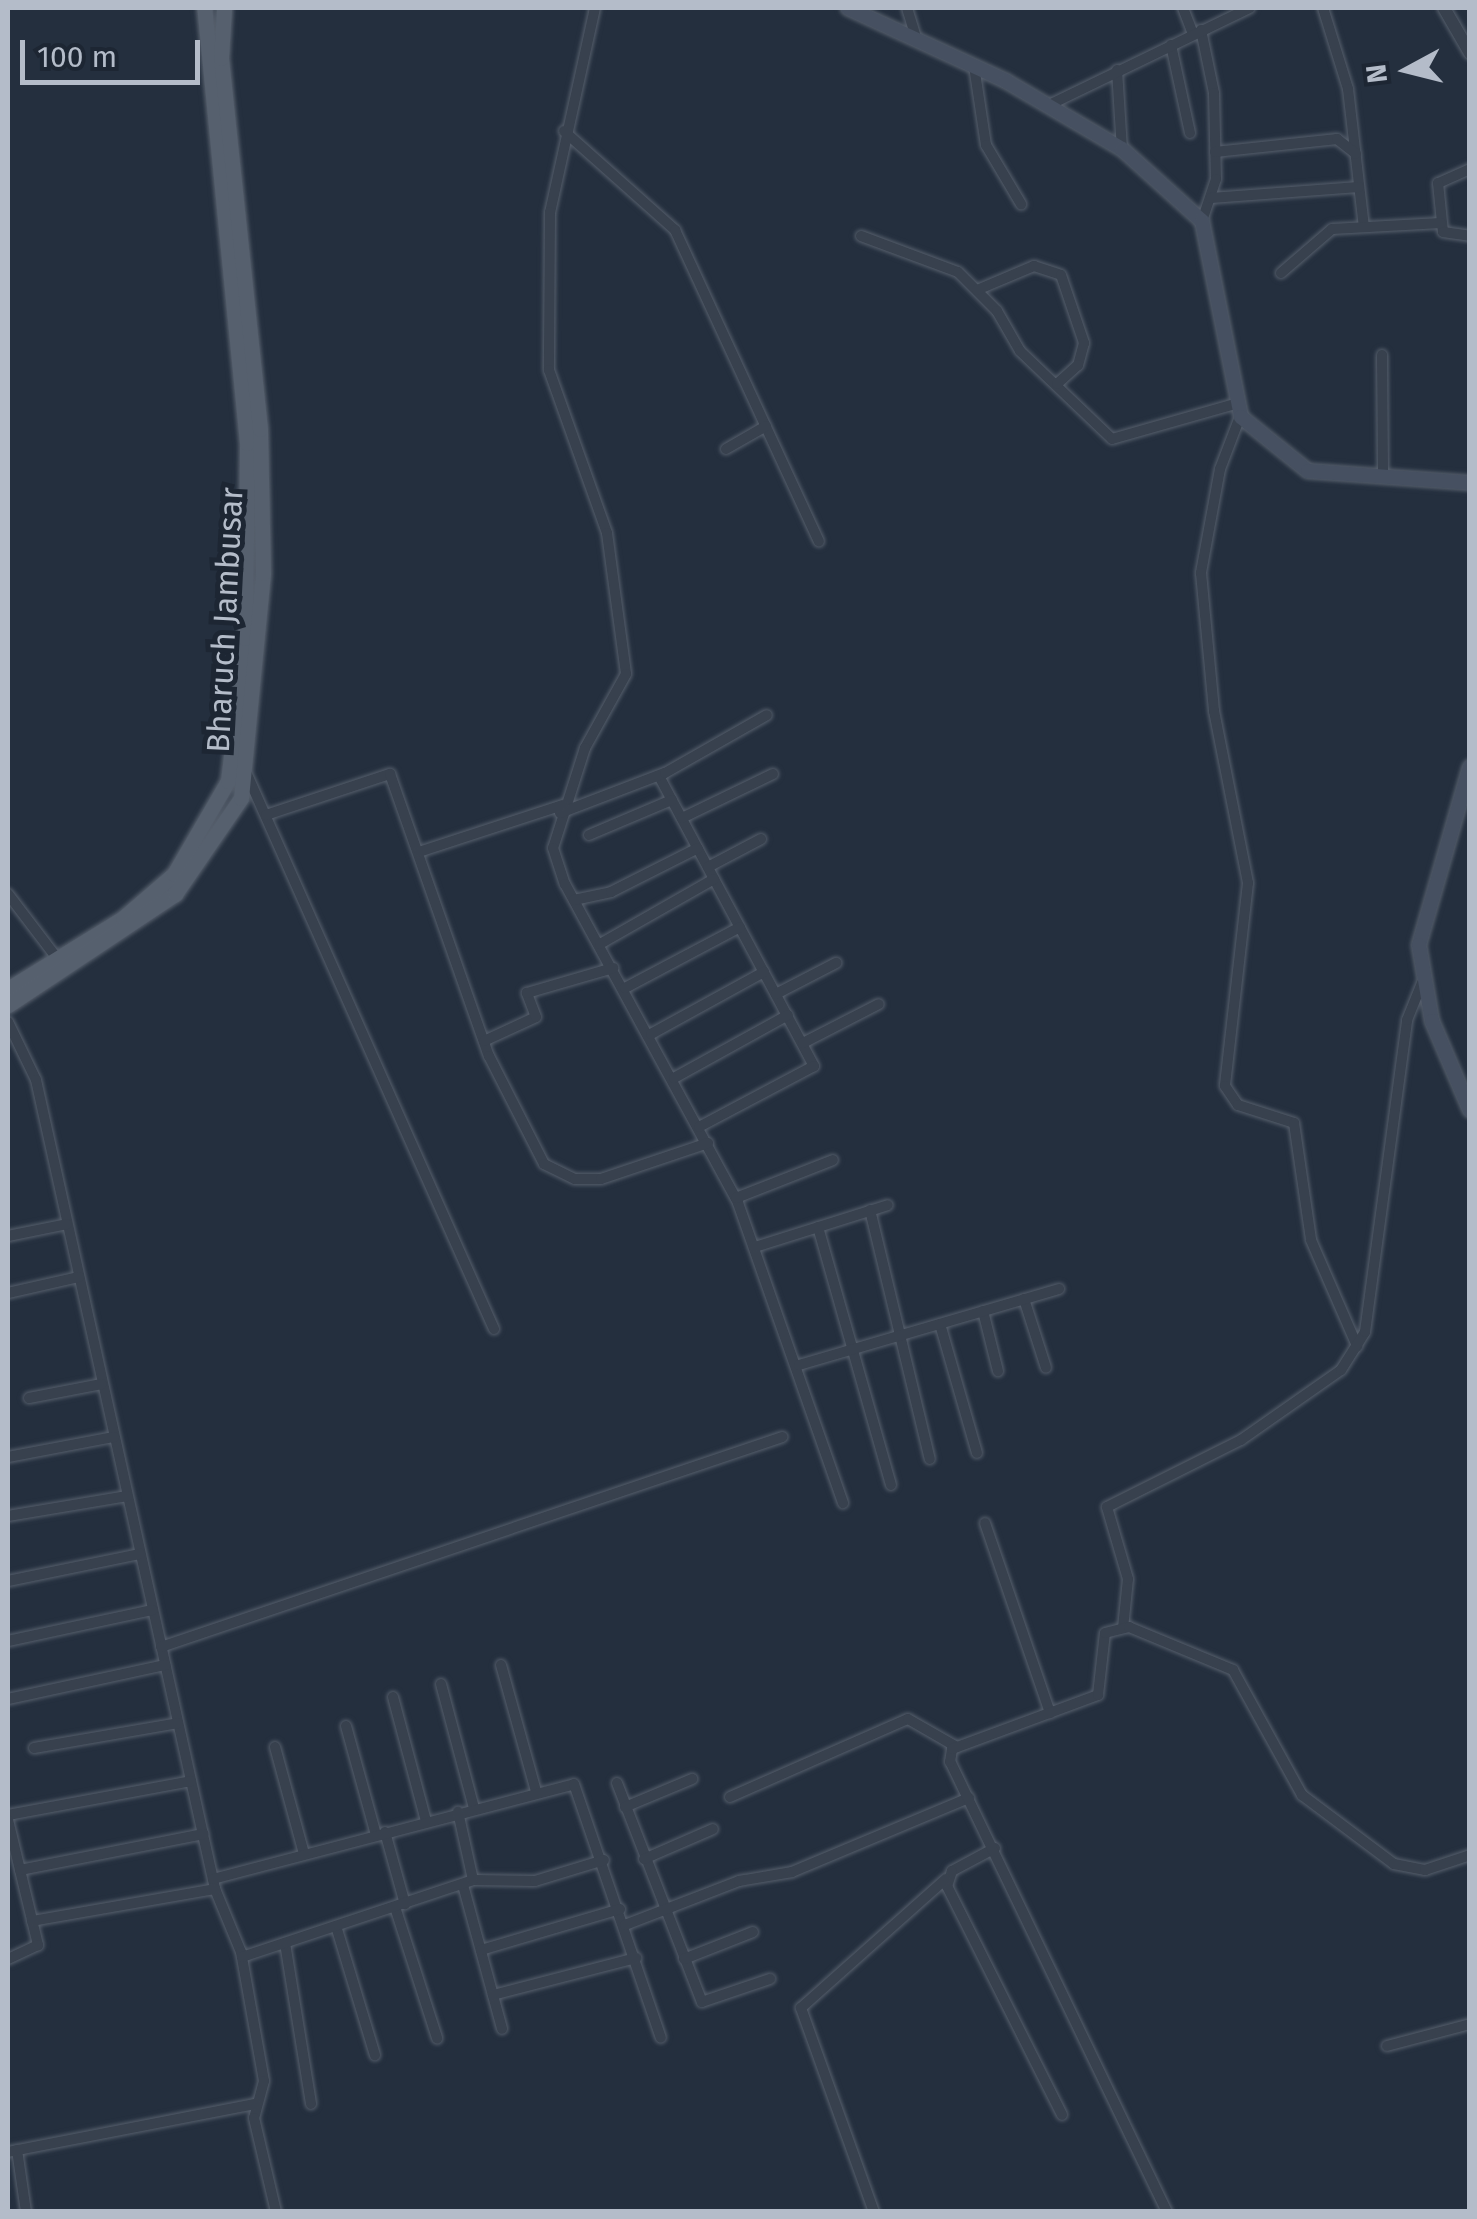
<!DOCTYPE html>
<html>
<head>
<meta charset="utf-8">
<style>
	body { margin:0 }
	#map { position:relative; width:1477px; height:2219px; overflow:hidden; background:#242f3e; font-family:"Fira Sans",sans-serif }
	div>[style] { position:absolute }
	.roads { filter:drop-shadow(0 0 2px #565f6c) drop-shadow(0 0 2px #565f6c) }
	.minor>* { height:10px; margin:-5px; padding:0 5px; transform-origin:5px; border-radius:5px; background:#38414e }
	.tertiary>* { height:12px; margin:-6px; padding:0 6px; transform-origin:6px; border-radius:6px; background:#38414e }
	.secondary>* { height:14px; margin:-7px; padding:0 7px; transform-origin:7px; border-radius:7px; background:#465061 }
	.primary>* { height:15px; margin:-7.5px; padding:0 7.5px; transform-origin:7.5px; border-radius:7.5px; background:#56606e }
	span { translate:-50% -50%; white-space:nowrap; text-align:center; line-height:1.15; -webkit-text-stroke:10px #1d2633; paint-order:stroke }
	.street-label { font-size:32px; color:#b4bcc9 }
	.frame { position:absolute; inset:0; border:10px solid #b4bcc9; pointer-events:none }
	.north { position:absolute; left:1357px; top:20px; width:100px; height:100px; -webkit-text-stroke:8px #1d2633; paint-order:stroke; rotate:263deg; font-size:28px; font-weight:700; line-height:40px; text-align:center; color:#b4bcc9 }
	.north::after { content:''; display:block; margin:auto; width:35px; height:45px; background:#b4bcc9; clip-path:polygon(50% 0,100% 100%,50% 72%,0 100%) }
	.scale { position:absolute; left:20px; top:40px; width:180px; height:45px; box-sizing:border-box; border:5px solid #b4bcc9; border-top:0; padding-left:12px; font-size:30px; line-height:35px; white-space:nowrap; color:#b4bcc9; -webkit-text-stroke:8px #1d2633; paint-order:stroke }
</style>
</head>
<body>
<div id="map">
	<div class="roads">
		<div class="minor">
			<div style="left:595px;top:8px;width:209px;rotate:102.4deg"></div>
			<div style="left:550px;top:212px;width:158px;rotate:90.4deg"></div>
			<div style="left:549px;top:370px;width:173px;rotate:70.4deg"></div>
			<div style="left:607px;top:533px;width:142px;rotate:82.3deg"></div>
			<div style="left:626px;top:674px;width:85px;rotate:119deg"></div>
			<div style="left:585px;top:748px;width:105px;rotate:107.7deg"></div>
			<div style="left:553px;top:848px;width:38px;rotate:72deg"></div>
			<div style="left:565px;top:884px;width:363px;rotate:61.5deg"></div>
			<div style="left:738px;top:1203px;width:318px;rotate:70.7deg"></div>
			<div style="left:907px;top:8px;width:34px;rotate:73deg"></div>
			<div style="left:1183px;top:8px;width:28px;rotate:69deg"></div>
			<div style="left:1323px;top:8px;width:85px;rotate:72.8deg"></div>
			<div style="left:1348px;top:89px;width:139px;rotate:83.4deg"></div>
			<div style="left:1201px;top:30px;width:64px;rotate:78.3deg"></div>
			<div style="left:1214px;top:93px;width:86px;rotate:88.7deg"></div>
			<div style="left:1216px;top:179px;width:44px;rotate:108.4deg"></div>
			<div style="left:1171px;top:45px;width:90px;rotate:77.8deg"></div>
			<div style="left:974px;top:66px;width:80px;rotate:81.4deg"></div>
			<div style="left:986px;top:145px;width:69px;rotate:59.3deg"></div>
			<div style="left:1117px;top:70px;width:79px;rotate:86.4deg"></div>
			<div style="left:1047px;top:106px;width:225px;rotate:-25.8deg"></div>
			<div style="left:564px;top:131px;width:149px;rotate:41.7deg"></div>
			<div style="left:675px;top:230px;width:343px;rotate:65.2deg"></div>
			<div style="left:1215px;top:152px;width:123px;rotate:-6.1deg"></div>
			<div style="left:1337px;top:139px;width:24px;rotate:38deg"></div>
			<div style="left:1470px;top:169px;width:35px;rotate:156deg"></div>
			<div style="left:1438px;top:183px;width:49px;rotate:84.2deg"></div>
			<div style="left:1443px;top:232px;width:27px;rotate:8deg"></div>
			<div style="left:1211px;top:198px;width:148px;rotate:-4.3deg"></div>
			<div style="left:861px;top:236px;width:103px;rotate:20.4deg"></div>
			<div style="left:958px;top:272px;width:55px;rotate:45deg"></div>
			<div style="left:997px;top:311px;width:46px;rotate:60.1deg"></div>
			<div style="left:1020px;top:351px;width:127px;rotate:43.7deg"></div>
			<div style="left:1112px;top:439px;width:131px;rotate:-15.9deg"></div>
			<div style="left:1281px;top:273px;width:67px;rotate:-40.8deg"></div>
			<div style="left:1332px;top:229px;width:109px;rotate:-3.2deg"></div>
			<div style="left:977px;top:290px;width:62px;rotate:-22.8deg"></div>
			<div style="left:1034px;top:266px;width:28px;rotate:18deg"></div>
			<div style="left:1061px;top:275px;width:72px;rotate:71.3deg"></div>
			<div style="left:1084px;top:343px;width:23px;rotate:105deg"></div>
			<div style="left:1078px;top:365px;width:28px;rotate:138deg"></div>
			<div style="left:1382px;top:355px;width:121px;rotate:89.5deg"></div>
			<div style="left:1241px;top:414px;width:59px;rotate:110.9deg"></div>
			<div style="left:1220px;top:469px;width:106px;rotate:100.4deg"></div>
			<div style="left:1201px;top:573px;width:139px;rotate:84.6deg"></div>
			<div style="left:1214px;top:711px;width:175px;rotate:78.8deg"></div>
			<div style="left:1248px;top:883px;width:204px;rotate:96.5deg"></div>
			<div style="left:1225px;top:1086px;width:23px;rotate:56deg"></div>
			<div style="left:1238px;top:1105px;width:59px;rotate:17.8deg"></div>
			<div style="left:1294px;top:1123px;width:118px;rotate:81.7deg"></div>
			<div style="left:1311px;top:1240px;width:116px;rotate:66.5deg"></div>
			<div style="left:726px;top:449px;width:46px;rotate:-29.9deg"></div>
			<div style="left:245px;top:770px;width:612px;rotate:65.99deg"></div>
			<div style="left:659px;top:776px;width:329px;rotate:61.9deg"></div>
			<div style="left:814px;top:1066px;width:130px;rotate:152.1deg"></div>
			<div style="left:560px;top:813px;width:112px;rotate:-20.9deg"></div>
			<div style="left:665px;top:773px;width:117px;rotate:-29.6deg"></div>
			<div style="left:266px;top:815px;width:131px;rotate:-18.3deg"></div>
			<div style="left:390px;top:774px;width:299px;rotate:70.7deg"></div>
			<div style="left:489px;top:1056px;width:121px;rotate:63deg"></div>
			<div style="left:544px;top:1164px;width:34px;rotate:26deg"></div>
			<div style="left:575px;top:1179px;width:26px"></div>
			<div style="left:601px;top:1179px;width:113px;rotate:-18.6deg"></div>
			<div style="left:682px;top:818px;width:101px;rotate:-25.8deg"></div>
			<div style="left:589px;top:835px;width:90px;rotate:-22.9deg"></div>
			<div style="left:419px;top:852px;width:151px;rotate:-18.1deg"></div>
			<div style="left:708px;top:867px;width:60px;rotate:-27.8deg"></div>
			<div style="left:8px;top:894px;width:84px;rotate:52.7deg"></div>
			<div style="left:574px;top:900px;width:38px;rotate:-12deg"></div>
			<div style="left:611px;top:892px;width:97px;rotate:-26.8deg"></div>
			<div style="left:600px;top:944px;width:131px;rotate:-29.7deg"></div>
			<div style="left:625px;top:988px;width:130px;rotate:-27.9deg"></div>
			<div style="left:776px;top:994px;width:68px;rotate:-27.3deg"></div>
			<div style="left:8px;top:1022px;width:64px;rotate:64.2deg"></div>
			<div style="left:36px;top:1080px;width:829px;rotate:77.52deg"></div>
			<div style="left:215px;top:1889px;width:68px;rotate:67.6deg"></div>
			<div style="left:241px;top:1952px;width:131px;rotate:79.9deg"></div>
			<div style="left:264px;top:2081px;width:38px;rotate:105deg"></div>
			<div style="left:254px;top:2118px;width:97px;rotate:76.8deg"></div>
			<div style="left:651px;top:1034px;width:129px;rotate:-28.8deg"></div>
			<div style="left:484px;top:1041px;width:57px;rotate:-24.8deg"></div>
			<div style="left:536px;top:1017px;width:26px;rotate:-111deg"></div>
			<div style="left:527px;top:993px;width:90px;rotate:-16.2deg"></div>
			<div style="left:803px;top:1043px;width:85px;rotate:-27.2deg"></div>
			<div style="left:674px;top:1078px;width:130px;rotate:-28.9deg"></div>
			<div style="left:736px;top:1198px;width:104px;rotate:-21.4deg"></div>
			<div style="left:870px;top:1210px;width:256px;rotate:76.5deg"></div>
			<div style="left:818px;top:1227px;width:268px;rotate:74.2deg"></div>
			<div style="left:8px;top:1236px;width:60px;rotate:-11.5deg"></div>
			<div style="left:755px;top:1247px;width:139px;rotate:-17.5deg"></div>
			<div style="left:8px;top:1293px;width:73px;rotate:-12.7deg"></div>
			<div style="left:1024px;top:1299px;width:72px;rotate:72.3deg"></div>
			<div style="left:983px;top:1311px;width:62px;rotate:76deg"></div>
			<div style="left:940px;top:1324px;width:134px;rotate:74deg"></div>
			<div style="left:799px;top:1365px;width:271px;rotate:-16.3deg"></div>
			<div style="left:29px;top:1398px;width:74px;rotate:-10.9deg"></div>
			<div style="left:8px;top:1457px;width:108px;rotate:-10.7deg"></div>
			<div style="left:8px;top:1516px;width:121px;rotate:-9.5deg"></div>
			<div style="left:985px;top:1523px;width:201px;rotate:71.1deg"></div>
			<div style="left:8px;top:1581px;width:135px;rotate:-11.6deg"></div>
			<div style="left:1123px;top:1628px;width:49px;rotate:-84.2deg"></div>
			<div style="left:1128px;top:1579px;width:75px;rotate:-106.3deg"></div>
			<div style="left:1107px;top:1507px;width:150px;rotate:-26.6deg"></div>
			<div style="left:1241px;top:1440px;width:122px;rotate:-35deg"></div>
			<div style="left:1341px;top:1370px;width:45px;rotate:-57.7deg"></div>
			<div style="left:1365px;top:1332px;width:315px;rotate:-82.3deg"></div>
			<div style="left:1407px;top:1020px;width:45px;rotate:-68deg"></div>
			<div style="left:8px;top:1641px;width:148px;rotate:-12.1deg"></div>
			<div style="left:161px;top:1647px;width:656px;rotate:-18.68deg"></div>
			<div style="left:501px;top:1665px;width:131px;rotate:74.5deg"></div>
			<div style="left:441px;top:1684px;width:128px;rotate:75.1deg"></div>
			<div style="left:393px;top:1697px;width:128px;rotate:75.1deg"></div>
			<div style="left:8px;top:1699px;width:161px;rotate:-12.2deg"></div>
			<div style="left:346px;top:1726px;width:113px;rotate:74.6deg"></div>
			<div style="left:275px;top:1747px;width:111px;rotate:74.8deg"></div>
			<div style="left:34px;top:1748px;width:146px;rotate:-9.8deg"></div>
			<div style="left:617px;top:1783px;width:235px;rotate:68.8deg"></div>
			<div style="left:702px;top:2002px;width:72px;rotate:-18.7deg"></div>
			<div style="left:730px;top:1797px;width:194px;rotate:-23.7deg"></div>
			<div style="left:908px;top:1719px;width:54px;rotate:29.9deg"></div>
			<div style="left:625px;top:1807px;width:73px;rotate:-22.7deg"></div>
			<div style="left:8px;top:1815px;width:186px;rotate:-10.5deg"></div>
			<div style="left:8px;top:1820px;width:129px;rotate:76.5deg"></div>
			<div style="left:38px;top:1945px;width:33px;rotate:155deg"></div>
			<div style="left:385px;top:1832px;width:75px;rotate:74.5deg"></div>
			<div style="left:995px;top:1848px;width:49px;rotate:151.9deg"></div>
			<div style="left:952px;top:1871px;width:16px;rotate:108deg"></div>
			<div style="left:947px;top:1886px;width:256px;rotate:63.3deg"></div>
			<div style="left:644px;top:1859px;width:75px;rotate:-23.5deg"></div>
			<div style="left:20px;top:1870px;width:187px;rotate:-11.1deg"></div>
			<div style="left:213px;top:1879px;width:373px;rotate:-14.7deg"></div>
			<div style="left:574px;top:1784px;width:268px;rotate:71.1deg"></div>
			<div style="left:473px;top:1880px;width:62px;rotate:0.9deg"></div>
			<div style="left:535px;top:1881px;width:72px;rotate:-16.9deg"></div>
			<div style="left:463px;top:1885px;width:149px;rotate:74.8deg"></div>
			<div style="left:395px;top:1907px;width:138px;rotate:72.2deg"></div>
			<div style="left:32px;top:1921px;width:186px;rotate:-9.9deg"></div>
			<div style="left:625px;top:1925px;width:122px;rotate:-21.1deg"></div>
			<div style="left:739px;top:1881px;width:54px;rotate:-9.6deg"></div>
			<div style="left:792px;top:1872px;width:192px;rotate:-22.7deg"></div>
			<div style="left:336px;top:1926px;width:135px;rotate:73.2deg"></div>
			<div style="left:285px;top:1943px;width:163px;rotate:80.8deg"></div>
			<div style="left:481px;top:1950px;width:145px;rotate:-16.4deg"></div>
			<div style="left:242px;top:1957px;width:243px;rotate:-18.4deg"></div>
			<div style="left:473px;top:1880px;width:70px;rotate:-102.4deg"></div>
			<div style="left:684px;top:1959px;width:74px;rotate:-21.4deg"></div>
			<div style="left:493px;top:1995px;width:148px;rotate:-14.5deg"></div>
			<div style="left:1387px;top:2046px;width:86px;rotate:-14.8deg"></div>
			<div style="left:17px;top:2150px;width:63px;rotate:81.7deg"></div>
			<div style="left:8px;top:2152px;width:253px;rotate:-11deg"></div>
			<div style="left:874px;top:2212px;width:217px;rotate:-109.7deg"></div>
			<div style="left:801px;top:2008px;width:194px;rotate:-41.7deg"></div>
			<div style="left:1167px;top:2212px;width:500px;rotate:-115.7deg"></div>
			<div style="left:950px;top:1762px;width:13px;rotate:-81deg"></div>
			<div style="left:952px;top:1749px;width:156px;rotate:-20.3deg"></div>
			<div style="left:1098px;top:1695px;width:62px;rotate:-83.6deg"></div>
			<div style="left:1105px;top:1633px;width:25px;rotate:-14deg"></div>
			<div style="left:1129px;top:1627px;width:113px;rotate:22.5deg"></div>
			<div style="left:1233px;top:1670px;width:143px;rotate:61.1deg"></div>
			<div style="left:1302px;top:1795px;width:115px;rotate:36.9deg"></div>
			<div style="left:1394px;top:1864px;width:32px;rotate:11deg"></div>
			<div style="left:1425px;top:1870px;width:47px;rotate:-18.4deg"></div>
		</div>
		<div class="tertiary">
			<div style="left:1444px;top:8px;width:52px;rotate:60deg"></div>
		</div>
		<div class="secondary">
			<div style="left:848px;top:8px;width:174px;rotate:24.8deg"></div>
			<div style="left:1006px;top:81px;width:134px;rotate:30.4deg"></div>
			<div style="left:1122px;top:149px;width:108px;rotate:42deg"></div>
			<div style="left:1202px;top:221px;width:200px;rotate:78.7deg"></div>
			<div style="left:1241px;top:417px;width:86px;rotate:38.9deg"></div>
			<div style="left:1308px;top:471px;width:162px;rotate:4.2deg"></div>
			<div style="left:1470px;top:767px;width:185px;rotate:106deg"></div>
			<div style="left:1419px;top:945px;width:77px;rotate:80.3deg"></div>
			<div style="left:1432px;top:1021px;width:97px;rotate:66.9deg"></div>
		</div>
		<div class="primary">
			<div style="left:8px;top:989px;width:135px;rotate:-31.7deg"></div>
			<div style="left:123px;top:918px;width:67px;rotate:-40.8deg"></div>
			<div style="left:174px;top:874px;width:108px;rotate:-59.9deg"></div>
			<div style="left:228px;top:781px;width:144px;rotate:-83.2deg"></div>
			<div style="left:245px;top:638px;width:195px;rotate:-89.4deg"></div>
			<div style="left:247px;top:443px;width:437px;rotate:-95.6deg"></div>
			<div style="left:8px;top:1005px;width:201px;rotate:-33.6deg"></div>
			<div style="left:175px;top:894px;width:116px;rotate:-55.5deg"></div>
			<div style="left:241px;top:798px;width:226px;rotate:-84.4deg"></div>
			<div style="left:263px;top:573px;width:144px;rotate:-91.2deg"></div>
			<div style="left:260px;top:429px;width:373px;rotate:-96deg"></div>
			<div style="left:221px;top:58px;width:49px;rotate:-86.5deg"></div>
		</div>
	</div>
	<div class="street-label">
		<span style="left:225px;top:620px;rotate:-87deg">Bharuch Jambusar</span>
	</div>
	<div class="frame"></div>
	<div class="north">N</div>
	<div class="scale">100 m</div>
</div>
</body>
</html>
